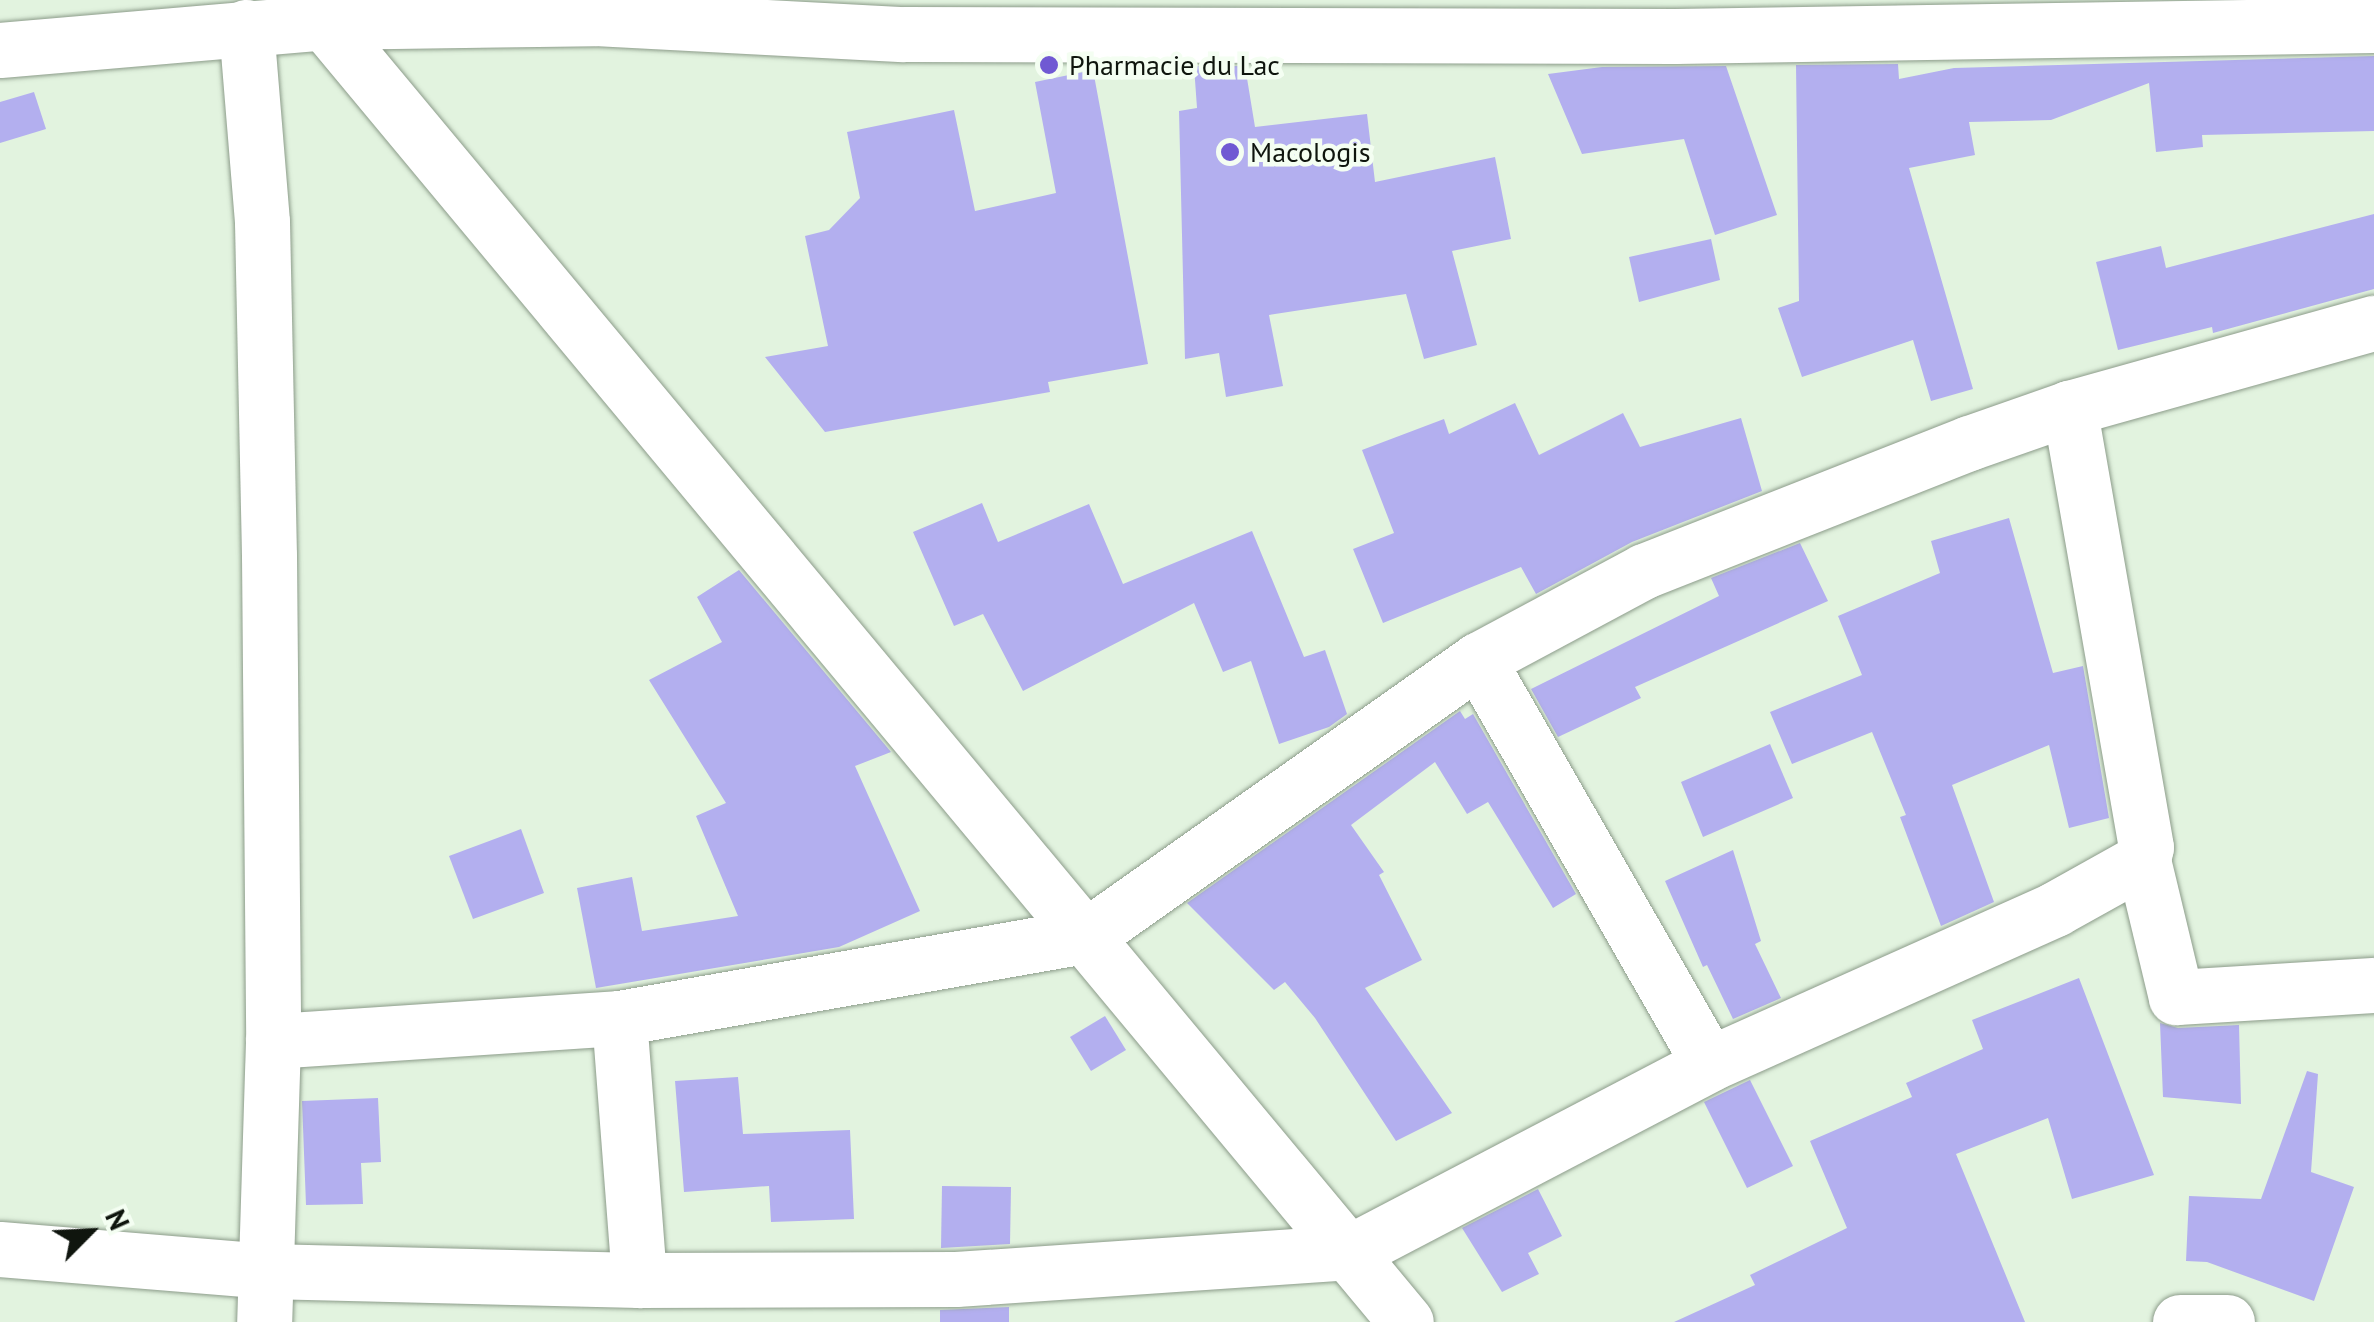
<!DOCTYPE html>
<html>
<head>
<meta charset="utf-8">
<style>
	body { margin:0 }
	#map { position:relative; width:2374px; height:1322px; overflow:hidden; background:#e2f3df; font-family:"PT Sans",sans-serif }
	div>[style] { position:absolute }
	.building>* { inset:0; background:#b3afef }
	.roads { filter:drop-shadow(0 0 2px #8c9c8a) drop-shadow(0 0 2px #8c9c8a) }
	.minor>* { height:55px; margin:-27.5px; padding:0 27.5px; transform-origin:27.5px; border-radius:27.5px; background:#fff }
	.dots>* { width:28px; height:28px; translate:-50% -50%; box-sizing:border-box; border:5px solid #f4fef2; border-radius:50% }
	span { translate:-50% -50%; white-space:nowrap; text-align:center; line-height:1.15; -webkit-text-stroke:9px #f4fef2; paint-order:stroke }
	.poi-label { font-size:28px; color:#0f150e }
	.left { translate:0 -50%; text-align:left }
	.north { position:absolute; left:40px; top:1182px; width:100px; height:100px; -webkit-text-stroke:8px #f4fef2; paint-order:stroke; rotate:66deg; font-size:28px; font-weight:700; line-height:40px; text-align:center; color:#0f150e }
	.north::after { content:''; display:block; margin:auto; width:35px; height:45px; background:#0f150e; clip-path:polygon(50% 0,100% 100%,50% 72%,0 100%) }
</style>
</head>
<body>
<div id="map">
	<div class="building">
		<div style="clip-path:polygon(2374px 56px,2374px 131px,2202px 135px,2203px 147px,2156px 152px,2149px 83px,2051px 120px,1969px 122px,1975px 155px,1909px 168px,1973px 389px,1931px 401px,1913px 340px,1802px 377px,1778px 308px,1799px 301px,1796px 65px,1898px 64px,1899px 79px,1954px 68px)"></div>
		<div style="clip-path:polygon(1194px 66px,1245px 66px,1255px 127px,1367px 114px,1375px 182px,1495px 157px,1511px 239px,1452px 251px,1477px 345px,1424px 359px,1406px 294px,1269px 315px,1283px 386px,1226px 397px,1219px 353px,1185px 359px,1179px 111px,1197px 108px)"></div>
		<div style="clip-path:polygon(1726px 66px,1777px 215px,1715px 235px,1684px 139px,1582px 154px,1548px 74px,1602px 67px)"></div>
		<div style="clip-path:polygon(1093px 70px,1148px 364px,1048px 382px,1050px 392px,825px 432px,765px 357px,828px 346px,805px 236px,829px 230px,860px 198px,847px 132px,954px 110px,975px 211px,1056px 193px,1035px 82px)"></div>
		<div style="clip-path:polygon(34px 92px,46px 129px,0 143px,0 102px)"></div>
		<div style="clip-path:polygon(2374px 214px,2374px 289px,2213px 333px,2212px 327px,2118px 350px,2096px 262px,2161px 246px,2166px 268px)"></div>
		<div style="clip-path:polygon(1711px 239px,1720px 280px,1639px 302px,1629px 257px)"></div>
		<div style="clip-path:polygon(1515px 403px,1539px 455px,1623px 413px,1640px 447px,1741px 418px,1762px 491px,1632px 542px,1536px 594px,1521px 567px,1383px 623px,1353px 549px,1394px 533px,1362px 450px,1444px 419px,1449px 434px)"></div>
		<div style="clip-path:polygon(982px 503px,998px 542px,1089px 504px,1123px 584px,1252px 531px,1304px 657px,1325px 650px,1347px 714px,1329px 727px,1279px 744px,1251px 661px,1223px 672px,1194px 603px,1023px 691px,983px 614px,954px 626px,913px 532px)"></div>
		<div style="clip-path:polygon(2009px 518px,2053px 673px,2083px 666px,2109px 818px,2069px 828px,2049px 745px,1952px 785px,1994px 902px,1941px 926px,1900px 817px,1906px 815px,1872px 732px,1792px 764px,1770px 712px,1862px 675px,1838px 616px,1940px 573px,1931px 541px)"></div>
		<div style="clip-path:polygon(1800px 543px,1828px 601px,1635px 687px,1641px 698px,1558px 737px,1531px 689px,1719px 596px,1711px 578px)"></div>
		<div style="clip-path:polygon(739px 570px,891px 752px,855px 766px,920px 911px,839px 947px,596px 988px,577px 888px,632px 877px,642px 931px,738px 916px,696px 816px,726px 803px,649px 680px,722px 642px,697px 597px)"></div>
		<div style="clip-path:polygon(1460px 711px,1465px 719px,1473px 714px,1576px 894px,1553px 908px,1488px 802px,1467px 814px,1435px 762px,1351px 825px,1384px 872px,1379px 875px,1422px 960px,1365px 988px,1452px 1113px,1396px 1141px,1315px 1018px,1285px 982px,1274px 990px,1187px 903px)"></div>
		<div style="clip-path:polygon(1770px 744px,1793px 798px,1703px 837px,1681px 782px)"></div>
		<div style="clip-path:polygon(521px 829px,544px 893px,473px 919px,449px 856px)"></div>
		<div style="clip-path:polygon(1733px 850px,1761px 941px,1755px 944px,1781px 998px,1733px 1019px,1707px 965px,1703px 967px,1665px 881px)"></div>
		<div style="clip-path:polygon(2079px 978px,2154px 1175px,2072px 1199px,2048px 1118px,1956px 1154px,2025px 1322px,1674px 1322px,1755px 1285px,1750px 1275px,1847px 1228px,1810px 1141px,1912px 1097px,1906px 1083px,1983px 1049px,1972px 1020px)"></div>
		<div style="clip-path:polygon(1105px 1016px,1126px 1050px,1091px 1071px,1070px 1037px)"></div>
		<div style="clip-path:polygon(2160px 1023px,2178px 1028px,2239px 1025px,2241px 1104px,2163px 1097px)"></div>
		<div style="clip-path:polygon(2307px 1071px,2318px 1074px,2311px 1172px,2354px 1187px,2314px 1301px,2207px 1262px,2186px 1261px,2189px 1196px,2261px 1199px)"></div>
		<div style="clip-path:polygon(738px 1077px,743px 1134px,850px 1130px,854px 1219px,771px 1222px,769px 1186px,684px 1192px,675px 1081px)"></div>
		<div style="clip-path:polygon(1750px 1080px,1793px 1166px,1747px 1188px,1704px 1102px)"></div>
		<div style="clip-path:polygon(378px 1098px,381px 1162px,361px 1163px,363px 1204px,306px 1205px,302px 1101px)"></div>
		<div style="clip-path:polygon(942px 1186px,1011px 1187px,1010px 1244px,941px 1248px)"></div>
		<div style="clip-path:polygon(1538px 1189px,1562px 1236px,1528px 1253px,1539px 1274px,1502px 1292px,1462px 1228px)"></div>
		<div style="clip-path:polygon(1009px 1307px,1009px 1322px,940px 1322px,940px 1310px)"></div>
	</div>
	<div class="roads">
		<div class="minor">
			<div style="left:319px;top:0;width:23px;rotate:77deg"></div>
			<div style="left:324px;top:22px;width:1691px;rotate:50.23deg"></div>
			<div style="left:246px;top:27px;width:196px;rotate:85.3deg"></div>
			<div style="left:262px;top:222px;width:334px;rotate:88.8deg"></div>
			<div style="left:269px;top:556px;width:485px;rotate:89.5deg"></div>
			<div style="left:273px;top:1041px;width:281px;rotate:91.8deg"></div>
			<div style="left:0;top:50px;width:325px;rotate:-4.9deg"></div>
			<div style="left:324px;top:22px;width:271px;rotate:-0.8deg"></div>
			<div style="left:595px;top:18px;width:309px;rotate:3deg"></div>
			<div style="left:904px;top:34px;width:771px;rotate:0.15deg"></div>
			<div style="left:1675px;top:36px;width:699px;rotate:-0.9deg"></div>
			<div style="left:1478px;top:660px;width:465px;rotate:60.2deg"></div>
			<div style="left:2143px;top:860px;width:141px;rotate:76.5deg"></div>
			<div style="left:2176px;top:997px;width:198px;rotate:-3.5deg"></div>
			<div style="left:619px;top:1018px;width:263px;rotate:85.6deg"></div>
			<div style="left:273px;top:1041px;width:347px;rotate:-3.8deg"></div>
			<div style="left:619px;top:1018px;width:476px;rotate:-10deg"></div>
			<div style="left:1088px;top:935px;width:477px;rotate:-35.2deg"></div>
			<div style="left:1478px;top:660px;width:188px;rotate:-28.2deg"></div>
			<div style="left:1644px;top:571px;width:349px;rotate:-21.5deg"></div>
			<div style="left:1969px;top:443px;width:106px;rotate:-19.3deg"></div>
			<div style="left:2069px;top:408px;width:317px;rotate:-15.6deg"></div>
			<div style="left:0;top:1249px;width:267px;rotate:4.7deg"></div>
			<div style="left:266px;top:1271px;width:373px;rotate:1.4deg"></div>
			<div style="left:639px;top:1280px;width:317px;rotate:-0.2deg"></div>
			<div style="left:956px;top:1279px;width:395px;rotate:-3.9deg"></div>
			<div style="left:1350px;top:1252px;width:405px;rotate:-27.6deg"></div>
			<div style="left:1709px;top:1064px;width:379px;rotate:-24.1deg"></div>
			<div style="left:2055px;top:909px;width:101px;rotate:-29.1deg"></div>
			<div style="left:2143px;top:860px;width:13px;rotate:-77deg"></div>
			<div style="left:2146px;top:847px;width:446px;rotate:-99.9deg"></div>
			<div style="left:2180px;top:1322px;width:47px"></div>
		</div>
	</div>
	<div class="dots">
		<div style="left:1049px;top:65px;background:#7059d3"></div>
		<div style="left:1230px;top:152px;background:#7059d3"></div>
	</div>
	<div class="poi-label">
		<span class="left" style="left:1069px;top:65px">Pharmacie du Lac</span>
		<span class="left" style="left:1250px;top:152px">Macologis</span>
	</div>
	<div class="north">N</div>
</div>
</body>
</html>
